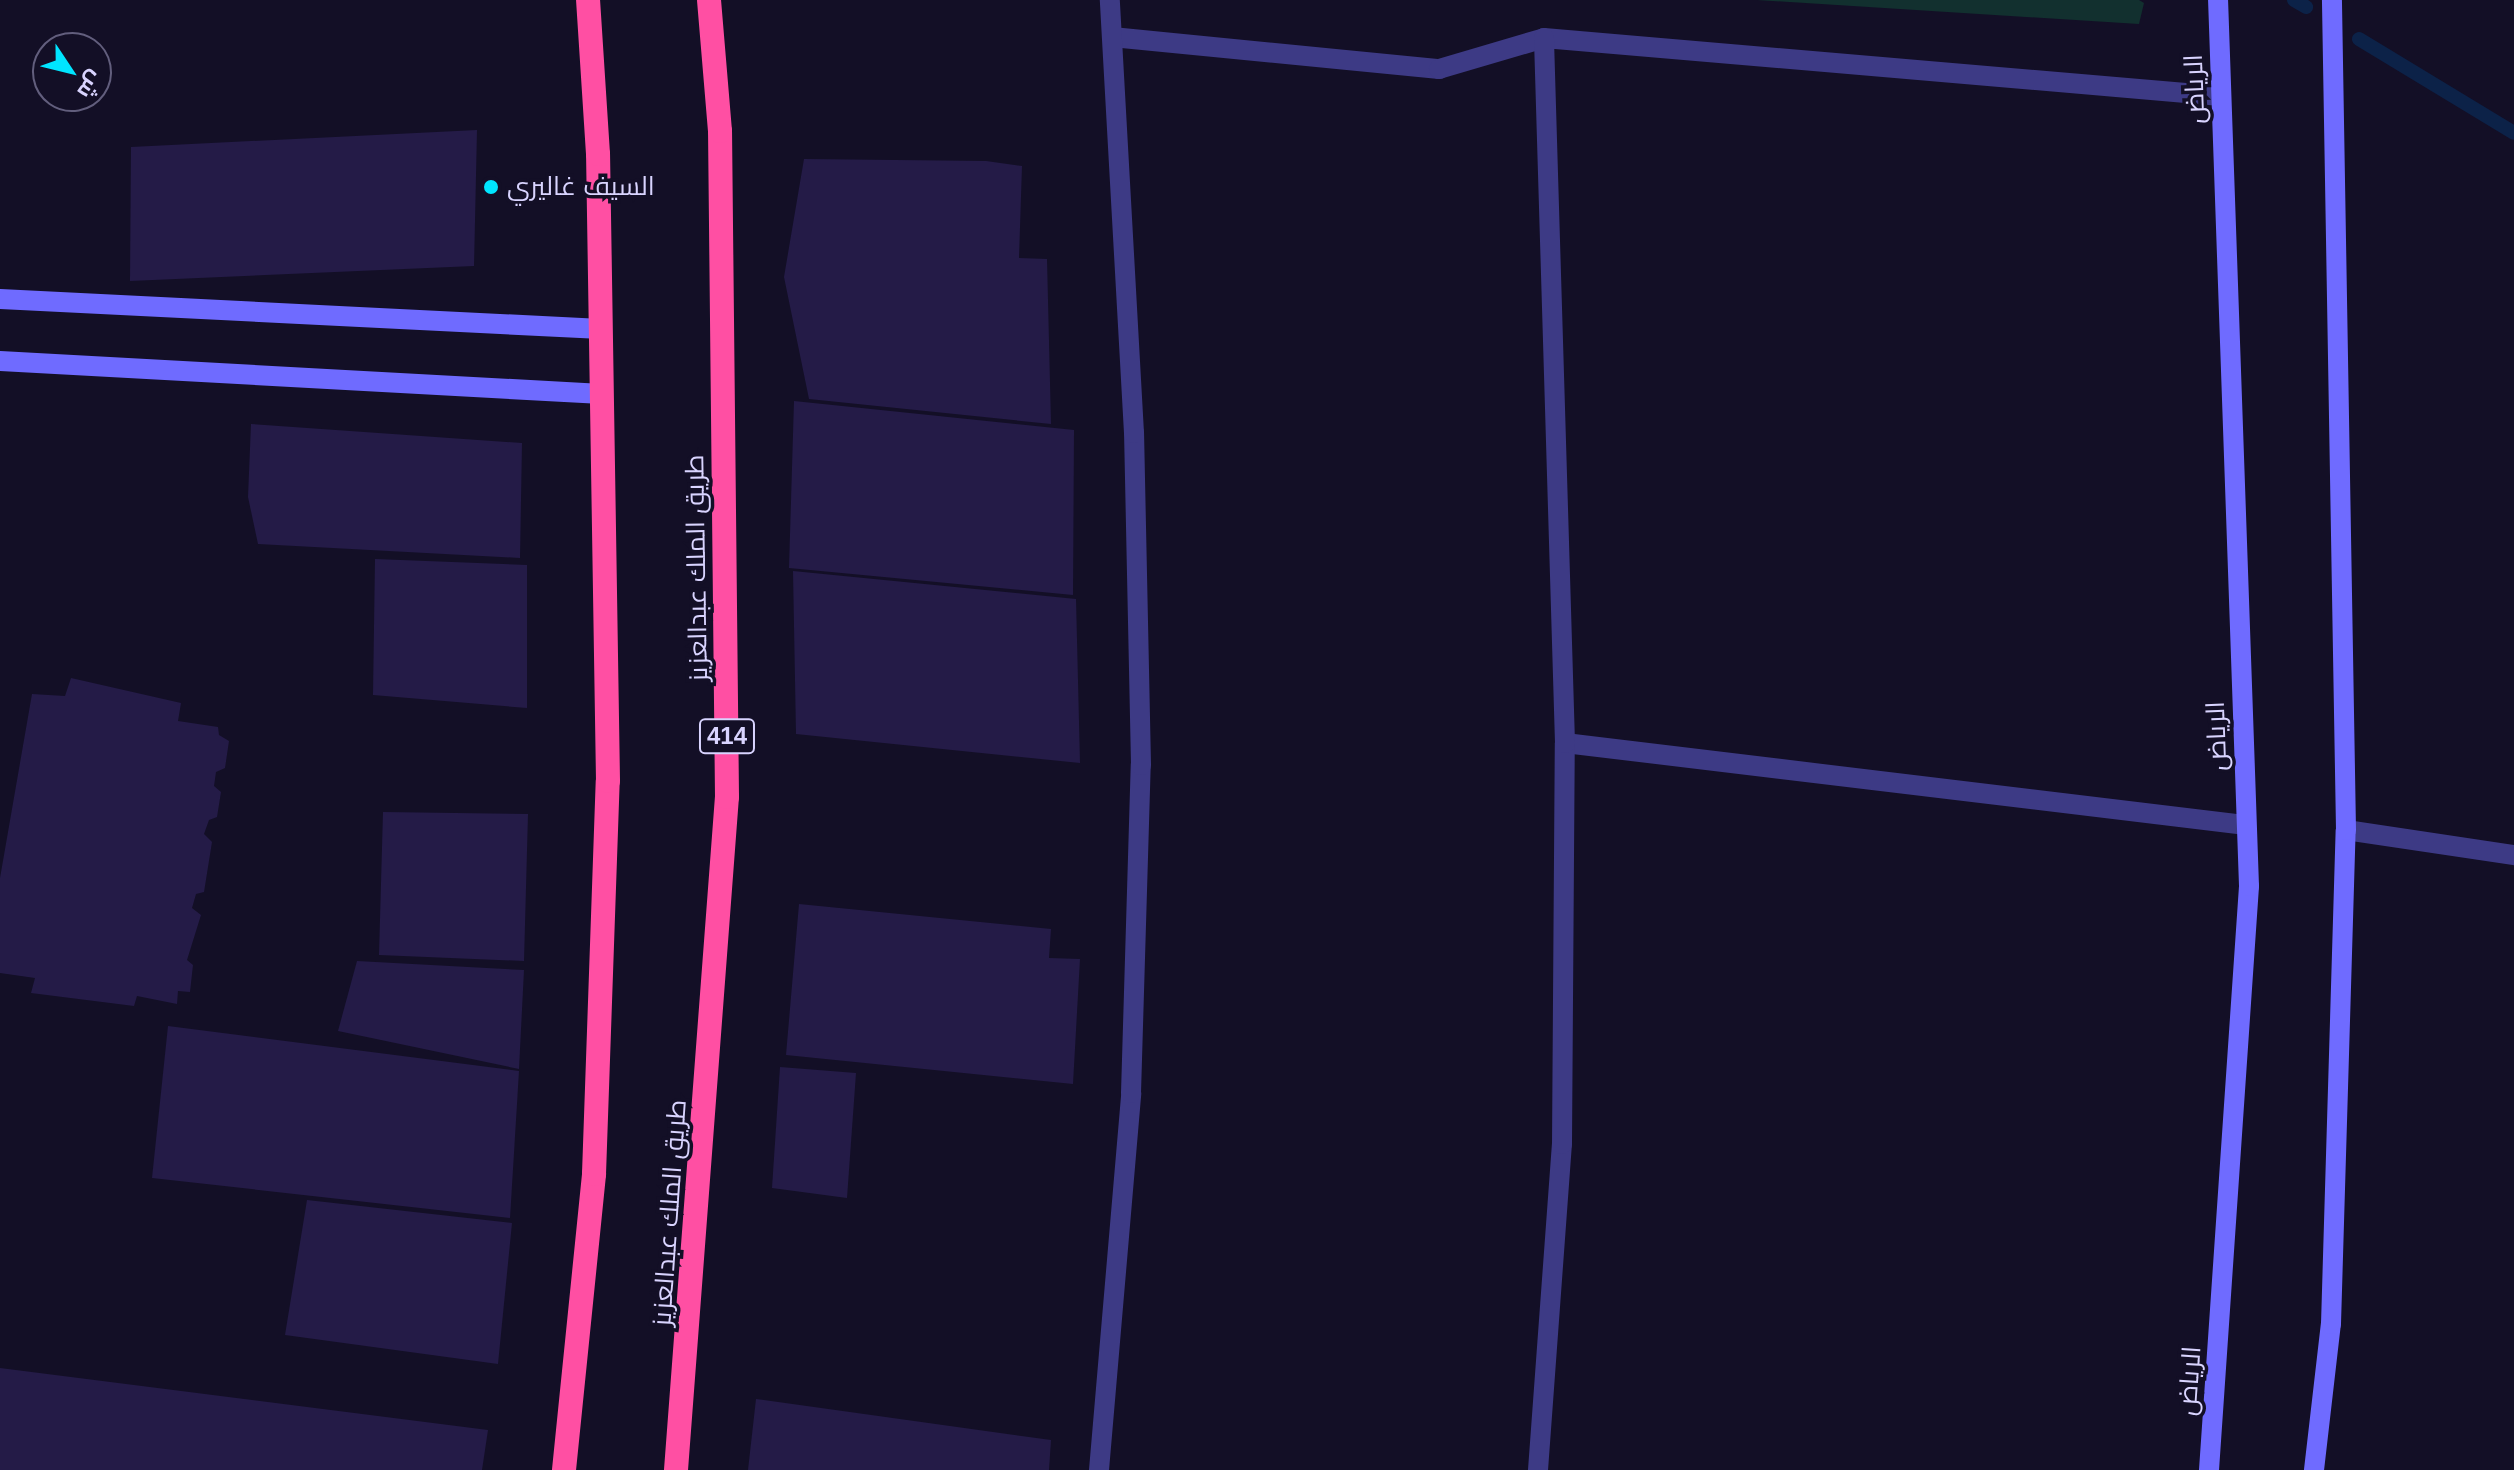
<!DOCTYPE html>
<html>
<head>
<meta charset="utf-8">
<style>
	body { margin:0 }
	#map { position:relative; width:2514px; height:1470px; overflow:hidden; background:#130f26; font-family:Helvetica,Cairo,sans-serif }
	div>[style] { position:absolute }
	.green>* { inset:0; background:#12302f }
	.stream>* { height:14px; margin:-7px; padding:0 7px; transform-origin:7px; border-radius:7px; background:#0c2248 }
	.building>* { inset:0; background:#241b47 }
	.street>* { height:20px; margin:-10px; padding:0 10px; transform-origin:10px; border-radius:10px; background:#3d3a85 }
	.secondary>* { height:20px; margin:-10px; padding:0 10px; transform-origin:10px; border-radius:10px; background:#6f6bff }
	.highway>* { height:24px; margin:-12px; padding:0 12px; transform-origin:12px; border-radius:12px; background:#ff4fa3 }
	.dots>* { width:22px; height:22px; translate:-50% -50%; box-sizing:border-box; border:4px solid #130f26; border-radius:50% }
	span { translate:-50% -50%; white-space:nowrap; text-align:center; line-height:1.15; -webkit-text-stroke:7px #130f26; paint-order:stroke }
	.shield-label span { padding:2px 6px; background:#130f26; border:2px solid; border-radius:6px; -webkit-text-stroke-width:0 }
	.shield-label { font-size:24px; color:#d9d4ff; font-weight:700 }
	.street-label { font-size:26px; color:#d9d4ff }
	.poi-label { font-size:26px; color:#d9d4ff }
	.left { translate:0 -50%; text-align:left }
	.north { position:absolute; left:32px; top:32px; width:80px; height:80px; box-sizing:border-box; background:#130f26; border:2px solid #625e7d; border-radius:50%; rotate:125deg; font-size:22px; font-weight:700; line-height:32px; text-align:center; color:#d9d4ff }
	.north::after { content:''; display:block; margin:auto; width:28px; height:36px; background:#00e5ff; clip-path:polygon(50% 0,100% 100%,50% 72%,0 100%) }
</style>
</head>
<body>
<div id="map">
	<div class="green">
		<div style="clip-path:polygon(1757px 0,2139px 0,2144px 3px,2139px 24px)"></div>
	</div>
	<div class="stream">
		<div style="left:2294px;top:0;width:14px;rotate:30deg"></div>
		<div style="left:2359px;top:39px;width:181px;rotate:31.2deg"></div>
	</div>
	<div class="building">
		<div style="clip-path:polygon(477px 130px,474px 266px,130px 281px,131px 147px)"></div>
		<div style="clip-path:polygon(804px 159px,986px 161px,1022px 166px,1019px 258px,1047px 259px,1051px 424px,809px 399px,784px 277px)"></div>
		<div style="clip-path:polygon(794px 401px,1074px 430px,1073px 595px,789px 568px)"></div>
		<div style="clip-path:polygon(251px 424px,522px 443px,520px 558px,258px 544px,248px 497px)"></div>
		<div style="clip-path:polygon(375px 559px,527px 565px,527px 708px,373px 695px)"></div>
		<div style="clip-path:polygon(793px 571px,1076px 599px,1080px 763px,796px 734px)"></div>
		<div style="clip-path:polygon(71px 678px,181px 703px,178px 721px,218px 727px,219px 735px,229px 741px,225px 768px,216px 772px,214px 786px,221px 792px,217px 817px,209px 820px,204px 834px,212px 842px,204px 892px,196px 894px,192px 908px,201px 915px,187px 960px,193px 965px,190px 992px,178px 991px,177px 1004px,137px 996px,134px 1006px,31px 993px,35px 978px,0 973px,0 878px,32px 694px,65px 696px)"></div>
		<div style="clip-path:polygon(383px 812px,528px 814px,524px 961px,379px 955px)"></div>
		<div style="clip-path:polygon(799px 904px,1051px 929px,1049px 958px,1080px 959px,1073px 1084px,786px 1055px)"></div>
		<div style="clip-path:polygon(357px 961px,524px 970px,519px 1069px,338px 1031px)"></div>
		<div style="clip-path:polygon(168px 1026px,519px 1071px,510px 1218px,152px 1178px)"></div>
		<div style="clip-path:polygon(780px 1067px,856px 1073px,847px 1198px,772px 1188px)"></div>
		<div style="clip-path:polygon(307px 1200px,512px 1223px,498px 1364px,285px 1335px)"></div>
		<div style="clip-path:polygon(0 1368px,488px 1430px,482px 1470px,0 1470px)"></div>
		<div style="clip-path:polygon(756px 1399px,1051px 1440px,1049px 1470px,748px 1470px)"></div>
	</div>
	<div class="street">
		<div style="left:1112px;top:37px;width:329px;rotate:5.6deg"></div>
		<div style="left:1439px;top:69px;width:109px;rotate:-16.4deg"></div>
		<div style="left:1544px;top:38px;width:679px;rotate:4.9deg"></div>
		<div style="left:1565px;top:743px;width:686px;rotate:6.87deg"></div>
		<div style="left:2346px;top:830px;width:170px;rotate:8.5deg"></div>
		<div style="left:1099px;top:1470px;width:378px;rotate:-85.1deg"></div>
		<div style="left:1131px;top:1093px;width:328px;rotate:-88.3deg"></div>
		<div style="left:1141px;top:765px;width:332px;rotate:-91.2deg"></div>
		<div style="left:1134px;top:433px;width:434px;rotate:-93.2deg"></div>
		<div style="left:1538px;top:1470px;width:327px;rotate:-85.8deg"></div>
		<div style="left:1562px;top:1144px;width:401px;rotate:-89.6deg"></div>
		<div style="left:1565px;top:743px;width:705px;rotate:-91.71deg"></div>
	</div>
	<div class="secondary">
		<div style="left:0;top:299px;width:602px;rotate:2.86deg"></div>
		<div style="left:0;top:361px;width:603px;rotate:3.14deg"></div>
		<div style="left:2209px;top:1470px;width:585px;rotate:-86.08deg"></div>
		<div style="left:2249px;top:886px;width:887px;rotate:-92deg"></div>
		<div style="left:2314px;top:1470px;width:147px;rotate:-83.4deg"></div>
		<div style="left:2331px;top:1324px;width:494px;rotate:-88.3deg"></div>
		<div style="left:2346px;top:830px;width:830px;rotate:-90.97deg"></div>
	</div>
	<div class="highway">
		<div style="left:564px;top:1470px;width:298px;rotate:-84.2deg"></div>
		<div style="left:594px;top:1174px;width:393px;rotate:-88deg"></div>
		<div style="left:608px;top:781px;width:627px;rotate:-90.91deg"></div>
		<div style="left:598px;top:154px;width:154px;rotate:-93.7deg"></div>
		<div style="left:676px;top:1470px;width:675px;rotate:-85.67deg"></div>
		<div style="left:727px;top:797px;width:666px;rotate:-90.6deg"></div>
		<div style="left:720px;top:131px;width:131px;rotate:-94.8deg"></div>
	</div>
	<div class="dots">
		<div style="left:491px;top:187px;background:#00e5ff"></div>
	</div>
	<div class="shield-label">
		<span style="left:727px;top:736px">414</span>
	</div>
	<div class="street-label">
		<span style="left:2195px;top:89px;rotate:-92deg">الرياض</span>
		<span style="left:697px;top:568px;rotate:-91deg">طريق الملك عبدالعزيز</span>
		<span style="left:2217px;top:736px;rotate:-92deg">الرياض</span>
		<span style="left:670px;top:1213px;rotate:-86deg">طريق الملك عبدالعزيز</span>
		<span style="left:2190px;top:1381px;rotate:-86deg">الرياض</span>
	</div>
	<div class="poi-label">
		<span class="left" style="left:507px;top:187px">السيف غاليري</span>
	</div>
	<div class="north">ش</div>
</div>
</body>
</html>
